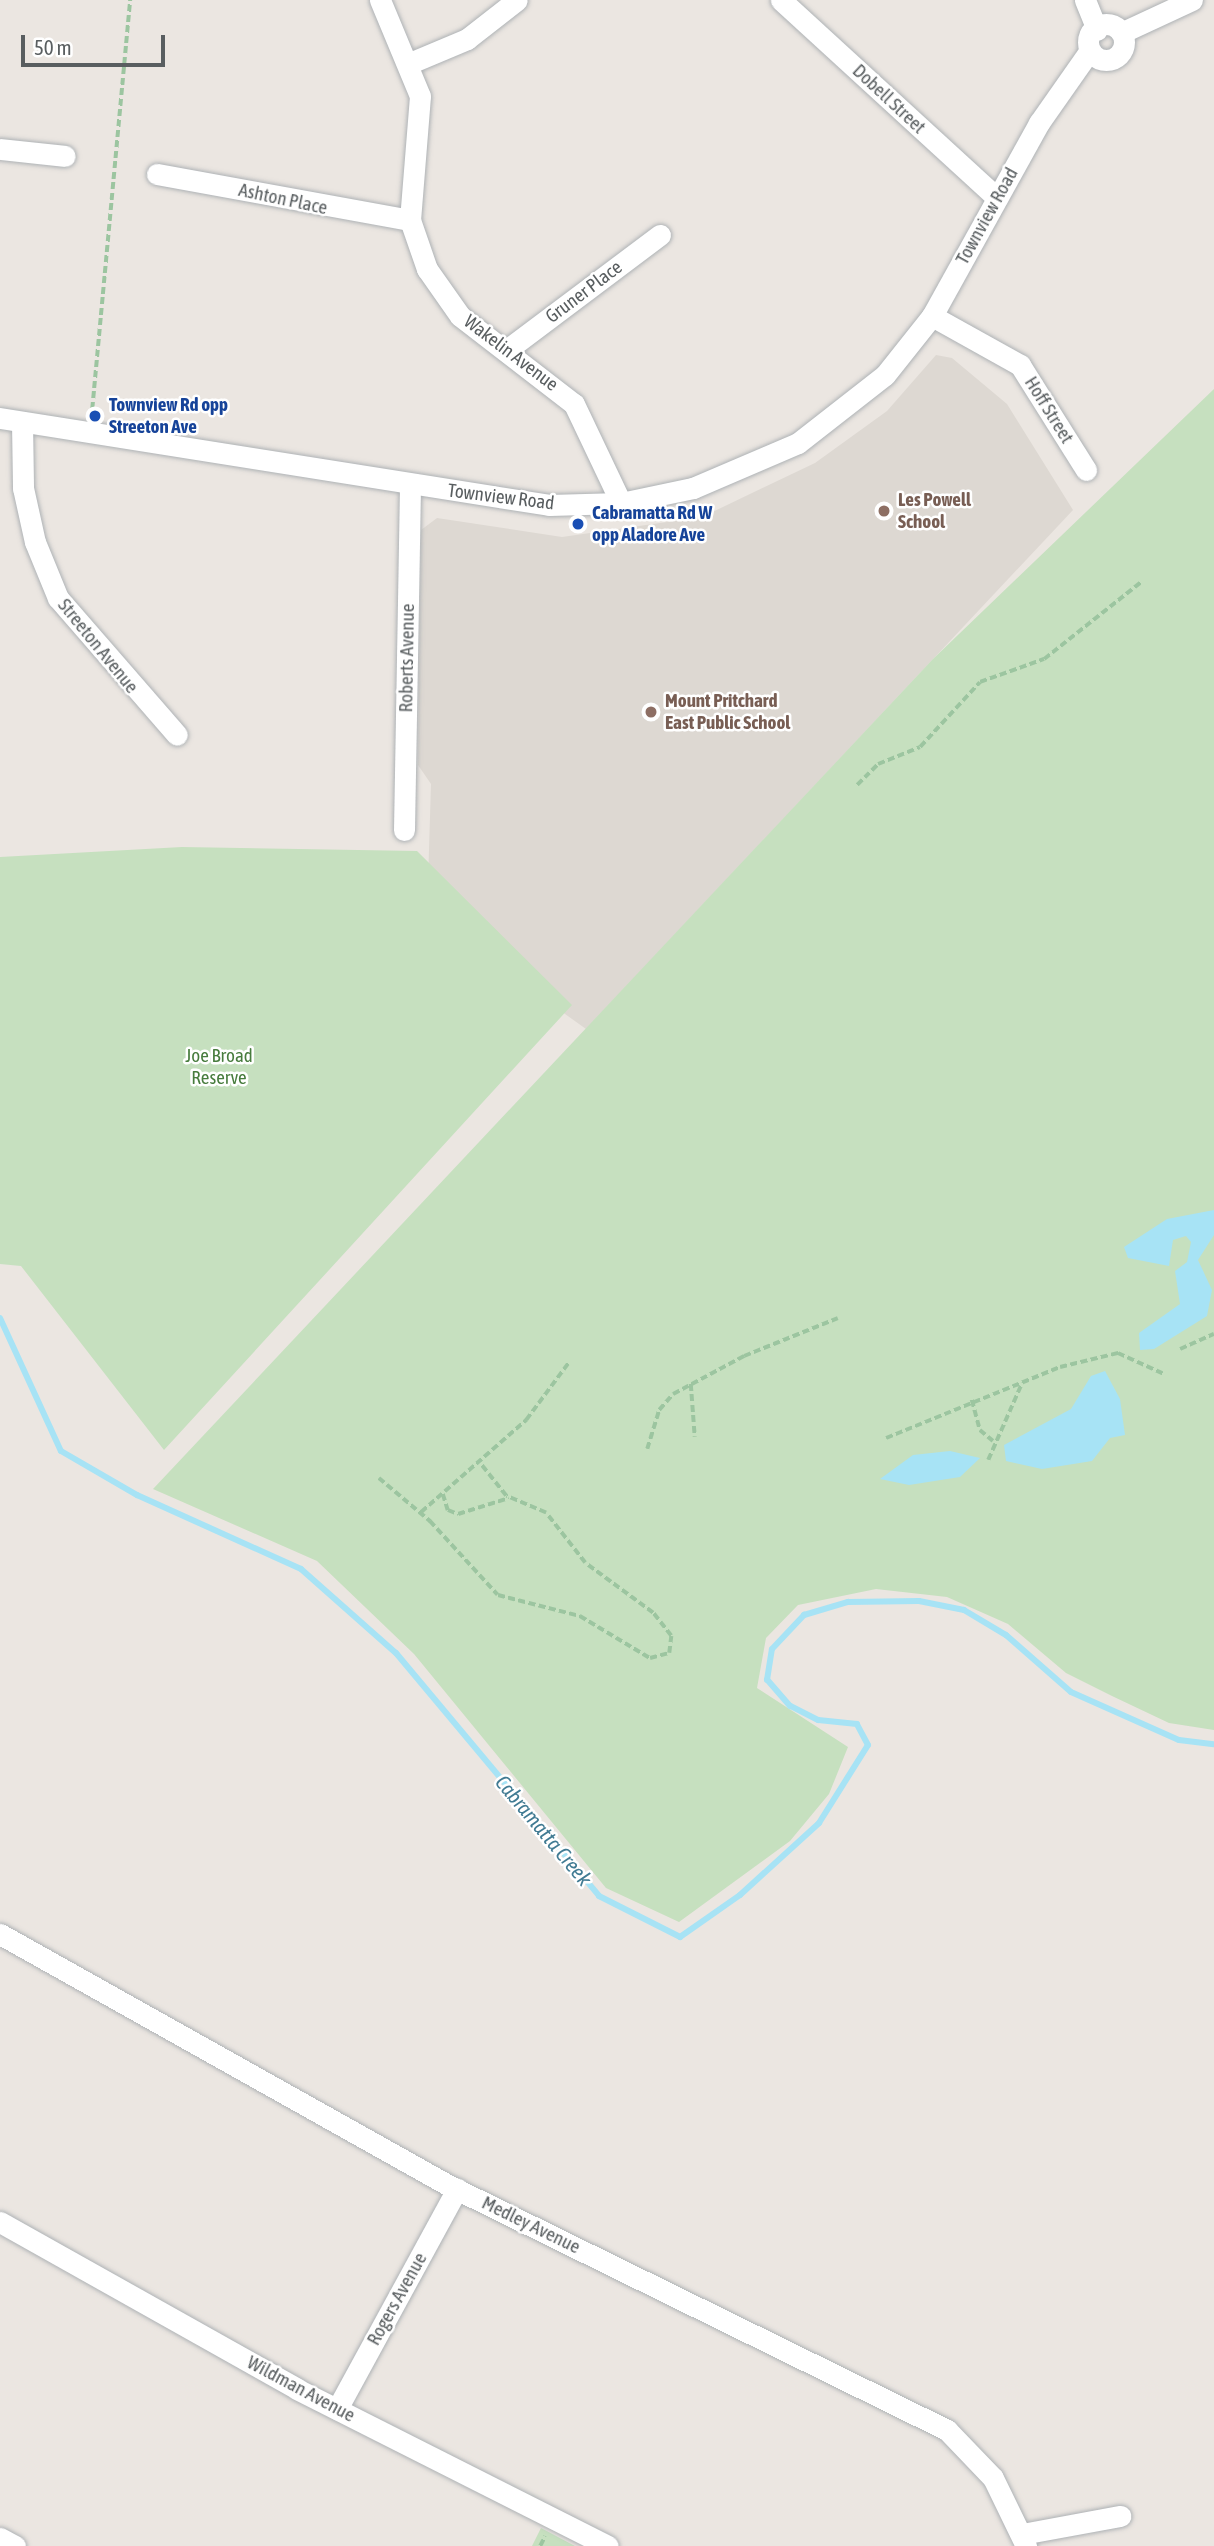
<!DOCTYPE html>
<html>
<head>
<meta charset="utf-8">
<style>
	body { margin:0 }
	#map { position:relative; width:1214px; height:2546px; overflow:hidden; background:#ebe6e1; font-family:"Asap Condensed",sans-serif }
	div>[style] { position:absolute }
	.education>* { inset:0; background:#ddd8d2 }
	.green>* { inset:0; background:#c6e0bf }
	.water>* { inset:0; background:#a7e3f5 }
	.stream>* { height:6px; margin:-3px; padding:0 3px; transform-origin:3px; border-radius:3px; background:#a7e3f5 }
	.path>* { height:3.5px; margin-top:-1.75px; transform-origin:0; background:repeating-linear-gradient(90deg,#9cc5a0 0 7px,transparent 0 10.5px) }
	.roads { filter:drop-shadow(0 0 2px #aeb2b5) drop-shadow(0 0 2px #aeb2b5) }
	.minor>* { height:21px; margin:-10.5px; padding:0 10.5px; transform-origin:10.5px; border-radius:10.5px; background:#fff }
	.minor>.ring { margin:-10.5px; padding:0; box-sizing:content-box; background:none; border:21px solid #fff; border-radius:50% }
	.dots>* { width:19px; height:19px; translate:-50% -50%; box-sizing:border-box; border:4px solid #fff; border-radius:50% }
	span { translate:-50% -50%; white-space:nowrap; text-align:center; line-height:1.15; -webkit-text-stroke:5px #fff; paint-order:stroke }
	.street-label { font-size:19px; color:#595e60 }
	.transit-label { font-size:19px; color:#164399; font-weight:700 }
	.left { translate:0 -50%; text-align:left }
	.education-label { font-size:19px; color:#785e54; font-weight:700 }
	.park-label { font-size:19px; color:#477c3d }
	.water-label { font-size:21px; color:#417b93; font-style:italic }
	.scale { position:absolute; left:21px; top:35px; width:144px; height:32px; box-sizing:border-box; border:4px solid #595e60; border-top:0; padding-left:9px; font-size:21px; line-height:24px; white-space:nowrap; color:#595e60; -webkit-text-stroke:5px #fff; paint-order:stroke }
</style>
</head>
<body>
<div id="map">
	<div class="education">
		<div style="clip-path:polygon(936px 355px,952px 358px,1007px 404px,1073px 510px,586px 1029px,427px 915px,431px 784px,418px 765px,421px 530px,437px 518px,562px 537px,702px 517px,815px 463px,887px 411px)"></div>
	</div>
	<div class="green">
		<div style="clip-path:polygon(1214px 389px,1214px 1730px,1169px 1723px,1112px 1696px,1066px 1673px,1008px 1624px,947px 1597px,876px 1589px,798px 1605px,766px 1638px,757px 1688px,848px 1747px,829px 1794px,790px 1841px,679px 1922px,606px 1888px,414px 1654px,317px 1561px,153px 1489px,933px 659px)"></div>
		<div style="clip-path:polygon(182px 847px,417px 851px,572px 1005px,164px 1450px,21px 1266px,0 1264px,0 857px)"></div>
		<div style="clip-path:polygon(541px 2528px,575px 2546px,532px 2546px)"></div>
	</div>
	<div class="water">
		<div style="clip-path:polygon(1214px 1210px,1214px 1235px,1198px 1260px,1212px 1290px,1207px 1316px,1154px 1349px,1140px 1350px,1139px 1333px,1180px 1304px,1175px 1271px,1187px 1262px,1191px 1242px,1186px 1236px,1173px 1240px,1169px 1266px,1128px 1258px,1124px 1247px,1167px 1219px)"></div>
		<div style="clip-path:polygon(1105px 1371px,1120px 1399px,1125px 1435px,1110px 1438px,1092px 1461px,1042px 1469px,1006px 1461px,1004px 1445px,1071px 1409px,1091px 1376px)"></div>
		<div style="clip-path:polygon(950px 1451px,980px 1458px,960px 1477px,909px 1485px,880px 1479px,913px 1455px)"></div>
	</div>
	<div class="stream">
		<div style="left:0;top:1318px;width:146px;rotate:65.4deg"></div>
		<div style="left:61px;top:1451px;width:88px;rotate:30.1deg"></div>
		<div style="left:137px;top:1495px;width:180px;rotate:24.3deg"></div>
		<div style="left:301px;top:1569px;width:127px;rotate:41.5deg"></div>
		<div style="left:396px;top:1653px;width:317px;rotate:50.1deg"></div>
		<div style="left:599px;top:1896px;width:91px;rotate:26.8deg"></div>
		<div style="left:680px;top:1937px;width:73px;rotate:-35deg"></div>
		<div style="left:740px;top:1895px;width:107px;rotate:-42.3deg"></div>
		<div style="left:819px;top:1823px;width:92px;rotate:-57.9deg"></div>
		<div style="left:868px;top:1745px;width:24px;rotate:-118deg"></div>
		<div style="left:857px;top:1724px;width:39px;rotate:-174deg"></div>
		<div style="left:818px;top:1720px;width:31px;rotate:-153deg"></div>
		<div style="left:790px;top:1706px;width:35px;rotate:-131deg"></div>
		<div style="left:767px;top:1680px;width:31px;rotate:-81deg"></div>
		<div style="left:772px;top:1649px;width:47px;rotate:-46.7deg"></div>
		<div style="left:804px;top:1615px;width:46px;rotate:-16.5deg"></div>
		<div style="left:848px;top:1602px;width:71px;rotate:-0.8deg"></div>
		<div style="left:919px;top:1601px;width:46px;rotate:11.3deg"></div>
		<div style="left:964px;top:1610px;width:49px;rotate:30.8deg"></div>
		<div style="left:1006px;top:1635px;width:86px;rotate:41.2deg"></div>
		<div style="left:1071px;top:1692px;width:118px;rotate:24deg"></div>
		<div style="left:1179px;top:1740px;width:35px;rotate:7deg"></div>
	</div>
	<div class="path">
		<div style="left:92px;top:409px;width:411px;rotate:-84.7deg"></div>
		<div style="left:857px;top:785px;width:30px;rotate:-45deg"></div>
		<div style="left:878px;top:764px;width:45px;rotate:-22deg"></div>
		<div style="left:920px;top:747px;width:88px;rotate:-47.3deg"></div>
		<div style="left:980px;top:682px;width:68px;rotate:-19.8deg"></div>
		<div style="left:1044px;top:659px;width:124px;rotate:-38.4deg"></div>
		<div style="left:1180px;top:1349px;width:37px;rotate:-24deg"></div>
		<div style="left:691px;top:1384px;width:53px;rotate:85.7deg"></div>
		<div style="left:972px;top:1400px;width:31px;rotate:75deg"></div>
		<div style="left:980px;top:1430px;width:17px;rotate:40deg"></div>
		<div style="left:886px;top:1438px;width:188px;rotate:-22.2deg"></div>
		<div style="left:1060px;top:1367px;width:60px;rotate:-13.6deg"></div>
		<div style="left:1118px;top:1353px;width:51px;rotate:24.5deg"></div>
		<div style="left:647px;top:1449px;width:41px;rotate:-72.9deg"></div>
		<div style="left:659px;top:1410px;width:21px;rotate:-49deg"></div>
		<div style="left:673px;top:1394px;width:81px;rotate:-28.2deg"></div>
		<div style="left:744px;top:1356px;width:101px;rotate:-22deg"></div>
		<div style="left:988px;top:1460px;width:84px;rotate:-66.2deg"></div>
		<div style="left:379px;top:1478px;width:67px;rotate:40.1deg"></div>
		<div style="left:430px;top:1521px;width:100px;rotate:47.4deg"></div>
		<div style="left:498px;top:1595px;width:85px;rotate:14.4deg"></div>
		<div style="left:580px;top:1616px;width:82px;rotate:31deg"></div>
		<div style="left:650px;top:1658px;width:20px;rotate:-15deg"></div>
		<div style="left:669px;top:1653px;width:17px;rotate:-83deg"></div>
		<div style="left:671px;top:1636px;width:29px;rotate:-128deg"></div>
		<div style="left:653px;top:1613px;width:84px;rotate:-143.7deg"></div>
		<div style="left:585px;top:1563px;width:63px;rotate:-128deg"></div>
		<div style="left:546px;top:1513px;width:43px;rotate:-157deg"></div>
		<div style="left:506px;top:1496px;width:43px;rotate:-128.5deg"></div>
		<div style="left:443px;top:1494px;width:17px;rotate:73deg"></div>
		<div style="left:448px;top:1510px;width:11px;rotate:22deg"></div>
		<div style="left:458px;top:1514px;width:53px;rotate:-17.4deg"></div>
		<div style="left:421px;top:1512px;width:140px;rotate:-41.2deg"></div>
		<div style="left:526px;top:1420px;width:72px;rotate:-53.4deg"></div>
		<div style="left:540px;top:2546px;width:11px;rotate:-63deg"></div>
	</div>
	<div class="roads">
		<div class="minor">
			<div style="left:380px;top:0;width:104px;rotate:67.4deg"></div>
			<div style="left:420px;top:96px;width:124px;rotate:94.6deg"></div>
			<div style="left:410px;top:220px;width:52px;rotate:70.9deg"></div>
			<div style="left:427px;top:269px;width:57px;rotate:54.9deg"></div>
			<div style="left:460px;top:316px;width:144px;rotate:37.7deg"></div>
			<div style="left:574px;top:404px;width:110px;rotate:64.6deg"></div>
			<div style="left:781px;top:0;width:293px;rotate:42.5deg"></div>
			<div style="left:1085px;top:0;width:32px;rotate:68deg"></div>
			<div class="ring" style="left:1088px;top:24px;width:15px;height:15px"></div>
			<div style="left:1123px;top:32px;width:76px;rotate:-24.9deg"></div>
			<div style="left:410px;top:63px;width:62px;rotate:-22.8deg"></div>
			<div style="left:467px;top:39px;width:63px;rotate:-38deg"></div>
			<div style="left:0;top:149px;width:65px;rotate:6.1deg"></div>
			<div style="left:157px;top:174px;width:257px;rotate:10.3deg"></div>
			<div style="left:932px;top:316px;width:101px;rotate:29.1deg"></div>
			<div style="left:1020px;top:365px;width:124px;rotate:57.8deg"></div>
			<div style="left:508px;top:349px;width:190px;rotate:-36.9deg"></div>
			<div style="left:0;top:418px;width:556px;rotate:9deg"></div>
			<div style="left:549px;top:505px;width:72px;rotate:-1.6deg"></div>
			<div style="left:621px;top:503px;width:74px;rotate:-11.8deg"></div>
			<div style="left:693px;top:488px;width:114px;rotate:-23.2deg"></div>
			<div style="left:798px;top:443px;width:110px;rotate:-38deg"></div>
			<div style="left:885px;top:375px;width:75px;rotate:-51.5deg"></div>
			<div style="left:932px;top:316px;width:221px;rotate:-61deg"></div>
			<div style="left:1039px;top:123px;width:85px;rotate:-55deg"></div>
			<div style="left:22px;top:422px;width:66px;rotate:89.1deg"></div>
			<div style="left:23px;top:488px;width:55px;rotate:77.5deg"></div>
			<div style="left:35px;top:542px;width:61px;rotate:67.7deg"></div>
			<div style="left:58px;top:598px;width:181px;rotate:49deg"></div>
			<div style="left:404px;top:830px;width:345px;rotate:-89deg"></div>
			<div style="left:0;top:1934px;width:514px;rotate:29.26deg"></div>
			<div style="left:448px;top:2185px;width:556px;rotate:26.15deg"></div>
			<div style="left:947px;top:2430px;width:66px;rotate:46.2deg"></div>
			<div style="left:993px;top:2478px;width:76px;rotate:64.1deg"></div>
			<div style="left:0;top:2222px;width:341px;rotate:29.3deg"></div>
			<div style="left:297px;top:2389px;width:348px;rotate:26.8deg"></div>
			<div style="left:337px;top:2409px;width:251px;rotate:-61.4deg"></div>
			<div style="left:1022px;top:2534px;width:100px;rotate:-10.4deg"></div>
			<div style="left:0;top:2538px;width:17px;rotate:28deg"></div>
		</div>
	</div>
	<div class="dots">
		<div style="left:95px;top:416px;background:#1a4fb4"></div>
		<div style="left:884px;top:511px;background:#8d6e63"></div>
		<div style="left:578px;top:524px;background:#1a4fb4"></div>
		<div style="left:651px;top:712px;background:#8d6e63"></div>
	</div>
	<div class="street-label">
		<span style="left:889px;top:99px;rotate:43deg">Dobell Street</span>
		<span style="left:283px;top:199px;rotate:12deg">Ashton Place</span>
		<span style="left:987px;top:216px;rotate:-61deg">Townview Road</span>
		<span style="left:584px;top:292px;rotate:-37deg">Gruner Place</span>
		<span style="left:511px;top:353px;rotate:37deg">Wakelin Avenue</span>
		<span style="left:1049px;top:410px;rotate:58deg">Hoff Street</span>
		<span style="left:501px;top:497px;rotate:7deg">Townview Road</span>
		<span style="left:98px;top:646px;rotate:51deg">Streeton Avenue</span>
		<span style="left:407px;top:658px;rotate:-89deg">Roberts Avenue</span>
		<span style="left:531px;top:2225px;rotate:26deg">Medley Avenue</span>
		<span style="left:397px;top:2299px;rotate:-61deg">Rogers Avenue</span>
		<span style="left:301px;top:2389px;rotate:28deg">Wildman Avenue</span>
	</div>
	<div class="transit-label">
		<span class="left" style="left:109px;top:416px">Townview Rd opp<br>Streeton Ave</span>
		<span class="left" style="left:592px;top:524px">Cabramatta Rd W<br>opp Aladore Ave</span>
	</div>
	<div class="education-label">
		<span class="left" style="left:898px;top:511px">Les Powell<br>School</span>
		<span class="left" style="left:665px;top:712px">Mount Pritchard<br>East Public School</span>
	</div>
	<div class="park-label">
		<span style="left:219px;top:1067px">Joe Broad<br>Reserve</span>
	</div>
	<div class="water-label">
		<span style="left:544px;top:1830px;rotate:50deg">Cabramatta Creek</span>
	</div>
	<div class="scale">50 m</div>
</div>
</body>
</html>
